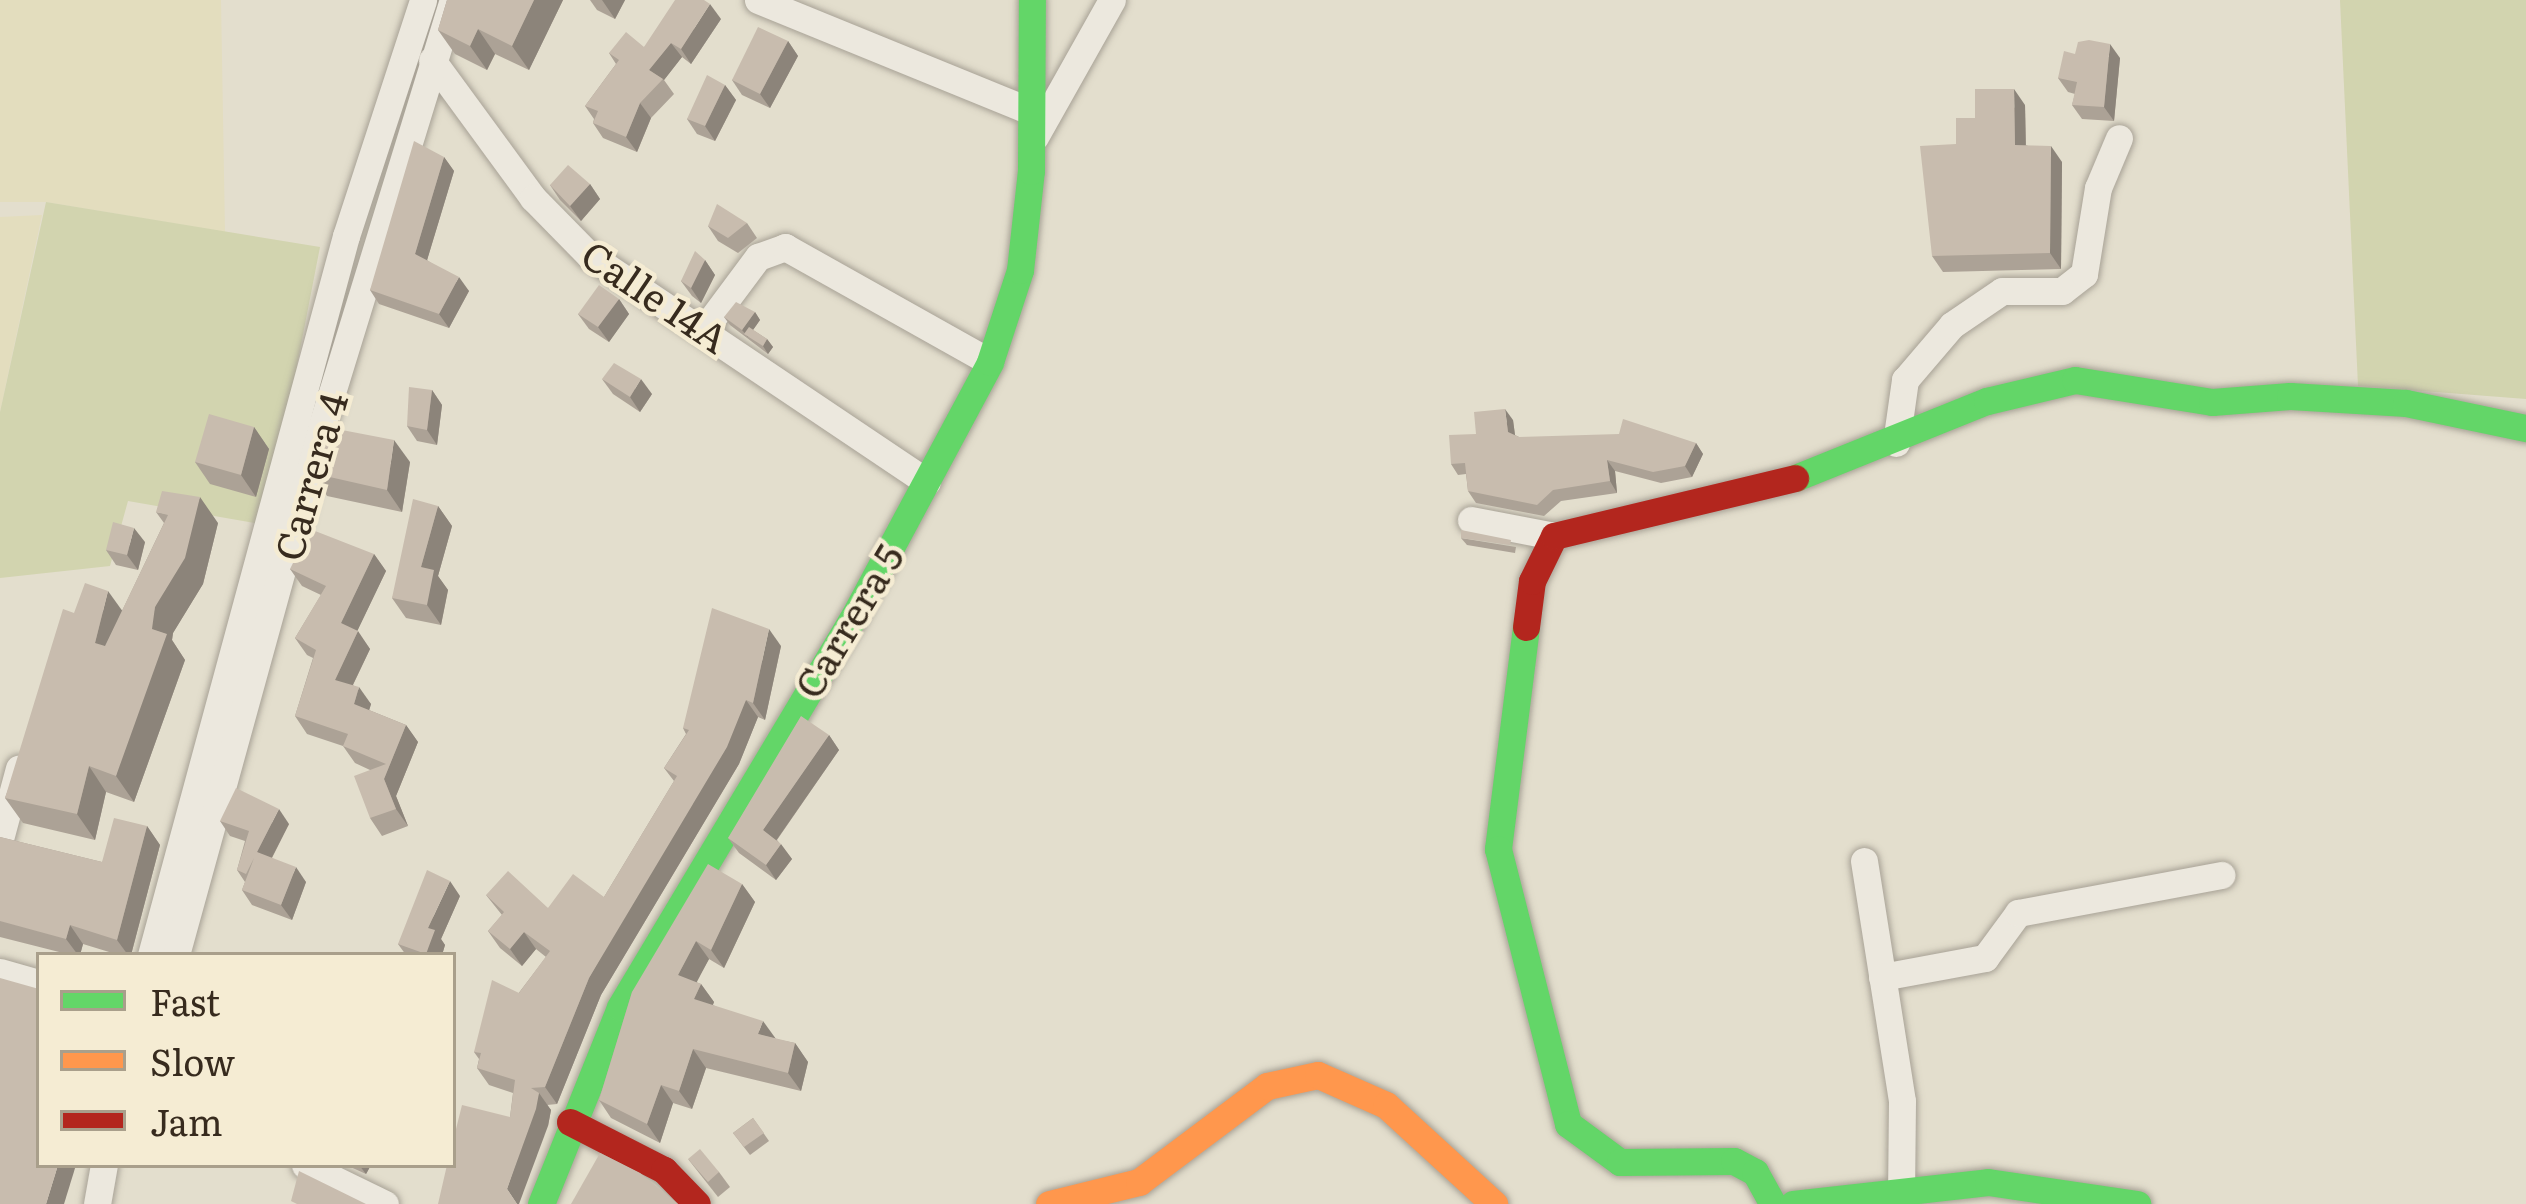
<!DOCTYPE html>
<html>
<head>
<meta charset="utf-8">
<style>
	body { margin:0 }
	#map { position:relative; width:2526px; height:1204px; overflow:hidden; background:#e3decd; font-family:Literata,serif }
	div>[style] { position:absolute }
	.farmland>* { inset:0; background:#e3ddbe }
	.green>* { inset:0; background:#d2d4af }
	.roads { filter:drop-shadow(0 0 3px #a8a296) drop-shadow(0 0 3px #a8a296) }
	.street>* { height:27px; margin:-13.5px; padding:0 13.5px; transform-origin:13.5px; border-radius:13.5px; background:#ece8de }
	.fast>* { height:27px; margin:-13.5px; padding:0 13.5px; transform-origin:13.5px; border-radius:13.5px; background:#63d668 }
	.slow>* { height:27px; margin:-13.5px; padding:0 13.5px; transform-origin:13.5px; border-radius:13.5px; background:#ff974d }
	.jam>* { height:27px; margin:-13.5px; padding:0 13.5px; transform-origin:13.5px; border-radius:13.5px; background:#b3261e }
	.wall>* { inset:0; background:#aca296 }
	.shaded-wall>* { inset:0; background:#8c847a }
	.building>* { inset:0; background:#c8bcae }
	span { translate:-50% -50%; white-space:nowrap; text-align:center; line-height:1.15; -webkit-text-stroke:9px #f5ecd3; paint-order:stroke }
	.street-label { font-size:39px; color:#372b1e }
	.legend { position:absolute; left:36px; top:952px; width:420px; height:216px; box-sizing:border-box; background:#f5ecd3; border:3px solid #a99f8b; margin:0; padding:15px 21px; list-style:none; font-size:36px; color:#372b1e }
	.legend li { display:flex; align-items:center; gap:24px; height:60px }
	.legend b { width:60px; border:3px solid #a99f8b }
</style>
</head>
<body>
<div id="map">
	<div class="farmland">
		<div style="clip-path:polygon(0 0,221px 0,225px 232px,46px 202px,0 202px)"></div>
		<div style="clip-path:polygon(42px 215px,0 412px,0 217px)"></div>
	</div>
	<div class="green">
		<div style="clip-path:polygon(2340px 0,2526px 0,2526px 399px,2358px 386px)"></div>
		<div style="clip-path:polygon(46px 202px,320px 247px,266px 525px,128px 501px,110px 566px,0 578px,0 412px)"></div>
	</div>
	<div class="roads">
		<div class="street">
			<div style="left:758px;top:0;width:296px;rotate:22.2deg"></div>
			<div style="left:432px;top:60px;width:171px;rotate:53.8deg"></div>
			<div style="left:533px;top:198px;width:80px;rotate:45.5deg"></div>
			<div style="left:589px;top:255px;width:407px;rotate:33.9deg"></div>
			<div style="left:1035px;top:137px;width:157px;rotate:-60.7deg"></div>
			<div style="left:705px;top:328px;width:89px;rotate:-53.3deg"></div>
			<div style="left:758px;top:257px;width:29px;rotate:-20deg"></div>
			<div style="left:785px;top:247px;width:235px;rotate:29.3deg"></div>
			<div style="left:1896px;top:443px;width:64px;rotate:-81.9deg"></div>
			<div style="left:1905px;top:380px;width:72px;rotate:-49.5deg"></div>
			<div style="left:1952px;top:325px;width:60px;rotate:-34.2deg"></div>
			<div style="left:2002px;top:291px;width:60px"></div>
			<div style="left:2062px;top:291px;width:28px;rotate:-38deg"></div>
			<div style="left:2084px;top:274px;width:87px;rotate:-80.8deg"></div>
			<div style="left:2098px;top:188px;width:54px;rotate:-67.2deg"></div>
			<div style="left:1471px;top:520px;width:85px;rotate:10.9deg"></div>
			<div style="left:0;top:839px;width:73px;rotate:-75deg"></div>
			<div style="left:1864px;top:861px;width:243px;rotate:81deg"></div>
			<div style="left:1902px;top:1101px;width:103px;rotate:90.6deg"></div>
			<div style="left:151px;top:955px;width:745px;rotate:-74.83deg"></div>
			<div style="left:346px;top:236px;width:248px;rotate:-71.9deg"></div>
			<div style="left:176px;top:955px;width:550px;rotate:-74.6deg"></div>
			<div style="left:322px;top:425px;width:445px;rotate:-72.9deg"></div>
			<div style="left:0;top:972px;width:41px;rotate:15.8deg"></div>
			<div style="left:1882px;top:977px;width:105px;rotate:-10.5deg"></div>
			<div style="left:1985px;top:958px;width:56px;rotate:-53.7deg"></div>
			<div style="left:2018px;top:913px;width:207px;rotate:-10.6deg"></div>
			<div style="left:305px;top:1165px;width:89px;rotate:26deg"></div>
			<div style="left:97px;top:1204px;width:40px;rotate:-80deg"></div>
		</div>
		<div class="fast">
			<div style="left:1795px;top:478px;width:207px;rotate:-21.9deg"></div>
			<div style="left:1987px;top:401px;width:90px;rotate:-13.4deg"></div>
			<div style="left:2075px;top:380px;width:139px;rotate:9.1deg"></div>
			<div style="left:2212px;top:402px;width:78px;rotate:-4.4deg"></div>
			<div style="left:2290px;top:396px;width:116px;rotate:3.5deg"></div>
			<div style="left:2406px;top:403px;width:123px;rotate:11.8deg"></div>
			<div style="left:1526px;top:627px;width:224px;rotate:97.2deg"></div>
			<div style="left:1498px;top:849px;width:284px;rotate:75.7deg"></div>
			<div style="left:1568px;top:1124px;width:64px;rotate:36.2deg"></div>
			<div style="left:1620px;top:1162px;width:114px;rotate:-0.5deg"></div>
			<div style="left:1734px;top:1161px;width:24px;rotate:28deg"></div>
			<div style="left:1755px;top:1172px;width:37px;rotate:61deg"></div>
			<div style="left:541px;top:1204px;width:212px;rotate:-68.1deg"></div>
			<div style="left:620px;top:1007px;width:453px;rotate:-59.1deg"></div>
			<div style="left:853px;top:618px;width:290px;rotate:-61.8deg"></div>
			<div style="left:990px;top:362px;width:97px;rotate:-71.9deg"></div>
			<div style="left:1020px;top:270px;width:100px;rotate:-83.7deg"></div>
			<div style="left:1031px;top:171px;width:171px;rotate:-89.7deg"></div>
			<div style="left:1793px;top:1204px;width:196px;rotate:-6.4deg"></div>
			<div style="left:1988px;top:1182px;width:151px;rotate:8.4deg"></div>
		</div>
		<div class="slow">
			<div style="left:1049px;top:1204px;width:93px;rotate:-13.7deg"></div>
			<div style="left:1139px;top:1182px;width:160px;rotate:-36.9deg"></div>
			<div style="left:1267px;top:1086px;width:52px;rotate:-12.2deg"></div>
			<div style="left:1318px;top:1075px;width:74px;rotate:23.8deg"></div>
			<div style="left:1386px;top:1105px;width:147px;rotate:42.5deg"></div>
		</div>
		<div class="jam">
			<div style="left:1526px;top:627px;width:46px;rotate:-82.6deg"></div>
			<div style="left:1532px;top:581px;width:50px;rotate:-63.9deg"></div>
			<div style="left:1554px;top:536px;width:248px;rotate:-13.5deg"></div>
			<div style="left:570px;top:1122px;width:106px;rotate:27.1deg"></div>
			<div style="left:664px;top:1170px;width:47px;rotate:45.9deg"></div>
		</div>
	</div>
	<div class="wall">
		<div style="clip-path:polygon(447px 0,563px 0,529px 70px,495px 54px,487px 70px,455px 54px,438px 30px)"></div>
		<div style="clip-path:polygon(590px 0,625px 0,615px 19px,597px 10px)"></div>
		<div style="clip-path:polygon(721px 19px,691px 64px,682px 57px,664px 80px,674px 94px,651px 118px,637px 152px,603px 138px,593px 123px,594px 119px,585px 106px,616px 64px,609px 53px,644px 47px)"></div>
		<div style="clip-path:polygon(788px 41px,798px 56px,770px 108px,742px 95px,732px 80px)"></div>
		<div style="clip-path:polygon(2075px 54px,2120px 58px,2114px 121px,2082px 119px,2072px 105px,2075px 94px,2068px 92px,2058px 78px)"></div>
		<div style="clip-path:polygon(725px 85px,736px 100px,715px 141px,697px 134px,687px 119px)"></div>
		<div style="clip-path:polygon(2025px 105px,2026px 145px,2062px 162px,2061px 269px,1943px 272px,1932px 256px,1956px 144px,1975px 118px)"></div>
		<div style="clip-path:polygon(444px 157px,454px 171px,427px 260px,469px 291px,449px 328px,379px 304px,370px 290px)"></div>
		<div style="clip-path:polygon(590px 184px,600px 199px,581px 221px,560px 200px,550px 185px)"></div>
		<div style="clip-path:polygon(747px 223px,757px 238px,738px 253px,718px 241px,708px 226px)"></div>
		<div style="clip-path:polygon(705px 260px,715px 275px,701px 303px,692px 296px,681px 281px)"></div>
		<div style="clip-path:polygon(619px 299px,629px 314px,609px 342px,589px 329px,578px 314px)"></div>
		<div style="clip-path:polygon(755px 312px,760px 320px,753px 330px,767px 339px,773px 347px,768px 354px,730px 325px,724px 317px)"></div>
		<div style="clip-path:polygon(602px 379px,652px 394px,640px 412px,613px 394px)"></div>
		<div style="clip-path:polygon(432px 390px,442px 405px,437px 445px,417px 441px,407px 426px)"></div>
		<div style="clip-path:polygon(1513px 420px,1515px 435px,1519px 437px,1696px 443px,1703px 454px,1692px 477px,1661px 483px,1615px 471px,1617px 493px,1561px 501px,1544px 516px,1476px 503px,1468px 491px,1466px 474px,1458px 475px,1451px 464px,1476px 434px)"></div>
		<div style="clip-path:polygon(254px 427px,269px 449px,256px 497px,210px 484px,195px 462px)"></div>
		<div style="clip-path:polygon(410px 462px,402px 512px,327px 496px,312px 473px)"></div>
		<div style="clip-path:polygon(438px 506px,452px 526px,438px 576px,448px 590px,441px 625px,406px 618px,392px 598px)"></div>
		<div style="clip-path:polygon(156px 512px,218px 523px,203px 584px,173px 633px,172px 640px,185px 660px,134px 802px,106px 792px,95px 840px,23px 823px,5px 798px,74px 613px,122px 611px,164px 523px)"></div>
		<div style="clip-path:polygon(1461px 538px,1516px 547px,1515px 553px,1467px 545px)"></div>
		<div style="clip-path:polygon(145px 542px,138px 570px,116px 565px,106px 550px)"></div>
		<div style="clip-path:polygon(374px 554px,386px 571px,357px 631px,370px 649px,353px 685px,371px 704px,369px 710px,406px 725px,418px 742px,396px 796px,408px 826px,382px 836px,370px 818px,370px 770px,355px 763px,343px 746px,307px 734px,295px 716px,313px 658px,307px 655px,295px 638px,321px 595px,302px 586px,290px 569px)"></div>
		<div style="clip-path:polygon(781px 646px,765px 720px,758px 717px,739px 764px,601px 995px,557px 1104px,547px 1105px,551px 1110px,548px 1126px,510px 1117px,513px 1093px,489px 1085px,477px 1068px,479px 1059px,474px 1052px,546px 957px,536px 949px,522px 966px,500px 948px,488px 931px,502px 915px,486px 895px,548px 908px,604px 897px,674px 781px,664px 768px,686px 734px,683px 728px)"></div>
		<div style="clip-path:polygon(829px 735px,839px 750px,777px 840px,792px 859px,776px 880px,739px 853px,728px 838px)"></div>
		<div style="clip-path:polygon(220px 821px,289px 824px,272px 858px,306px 882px,292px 920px,252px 905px,242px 890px,245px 882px,237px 870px,245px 841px,230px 836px)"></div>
		<div style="clip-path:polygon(147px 826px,160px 845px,131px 955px,119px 955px,83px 944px,80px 955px,71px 955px,0 937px,0 837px,102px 862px)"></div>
		<div style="clip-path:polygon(742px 884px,755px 902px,724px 968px,709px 959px,696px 982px,701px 984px,714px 1002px,713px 1005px,775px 1039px,795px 1043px,808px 1062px,801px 1091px,706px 1068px,692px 1109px,673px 1103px,660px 1143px,611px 1118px,599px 1100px,632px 992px)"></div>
		<div style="clip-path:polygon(460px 896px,441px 939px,445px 945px,442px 955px,406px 955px,398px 944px)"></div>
		<div style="clip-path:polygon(753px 1118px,769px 1141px,750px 1155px,733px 1133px)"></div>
		<div style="clip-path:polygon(688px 1159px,719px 1172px,730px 1187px,718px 1197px)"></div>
		<div style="clip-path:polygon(346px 1165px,371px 1165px,366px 1174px)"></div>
	</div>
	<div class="shaded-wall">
		<div style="clip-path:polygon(534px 0,563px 0,529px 70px,512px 46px)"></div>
		<div style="clip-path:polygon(602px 0,625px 0,615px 19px)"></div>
		<div style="clip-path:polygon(710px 4px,721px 19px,691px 64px,681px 49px)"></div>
		<div style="clip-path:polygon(478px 29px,495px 54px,487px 70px,470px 46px)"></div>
		<div style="clip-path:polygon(788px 41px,798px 56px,770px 108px,760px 94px)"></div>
		<div style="clip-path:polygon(671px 43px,682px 57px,664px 80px,649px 70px)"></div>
		<div style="clip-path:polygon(2110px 44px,2120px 58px,2114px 121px,2104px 107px)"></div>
		<div style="clip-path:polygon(725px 85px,736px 100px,715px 141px,705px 126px)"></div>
		<div style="clip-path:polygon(2014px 89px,2025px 105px,2026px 161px,2015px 145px)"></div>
		<div style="clip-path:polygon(640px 103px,651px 118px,637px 152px,626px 137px)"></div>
		<div style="clip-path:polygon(2051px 146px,2062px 162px,2061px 269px,2050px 253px)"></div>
		<div style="clip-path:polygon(444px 157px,454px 171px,425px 267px,415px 254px)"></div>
		<div style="clip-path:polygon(590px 184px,600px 199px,581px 221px,570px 206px)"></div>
		<div style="clip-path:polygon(705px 260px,715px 275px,701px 303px,691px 288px)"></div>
		<div style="clip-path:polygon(459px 277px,469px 291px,449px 328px,439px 314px)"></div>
		<div style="clip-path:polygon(619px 299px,629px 314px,609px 342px,598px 327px)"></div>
		<div style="clip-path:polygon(755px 312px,760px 320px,748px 337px,742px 330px)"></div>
		<div style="clip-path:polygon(767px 339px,773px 347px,768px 354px,763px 346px)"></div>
		<div style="clip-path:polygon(641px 379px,652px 394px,640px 412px,630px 397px)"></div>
		<div style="clip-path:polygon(432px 390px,442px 405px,437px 445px,427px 430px)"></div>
		<div style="clip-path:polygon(1505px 409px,1513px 420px,1516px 443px,1508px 432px)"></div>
		<div style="clip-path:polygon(254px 427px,269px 449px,256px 497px,241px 475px)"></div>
		<div style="clip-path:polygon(394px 440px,410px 462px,402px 512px,387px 490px)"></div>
		<div style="clip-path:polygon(1696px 443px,1703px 454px,1692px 477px,1685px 466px)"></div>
		<div style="clip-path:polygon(1607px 460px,1615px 471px,1617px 493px,1610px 481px)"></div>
		<div style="clip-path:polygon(200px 497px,218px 523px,203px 584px,173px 633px,172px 640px,185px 660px,134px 802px,116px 776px,155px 607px)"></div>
		<div style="clip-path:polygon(438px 506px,452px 526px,438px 576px,448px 590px,441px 625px,427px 605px,421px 567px)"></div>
		<div style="clip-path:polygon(134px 528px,145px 542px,138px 570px,127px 555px)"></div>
		<div style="clip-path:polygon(374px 554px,386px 571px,353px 640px,341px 623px)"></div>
		<div style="clip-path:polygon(108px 591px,126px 616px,113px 668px,95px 643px)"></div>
		<div style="clip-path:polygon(769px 629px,781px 646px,765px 720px,753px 703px)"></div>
		<div style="clip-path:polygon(358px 631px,370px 649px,347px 697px,335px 680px)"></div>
		<div style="clip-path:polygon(359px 687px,371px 704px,366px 721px,354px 704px)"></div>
		<div style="clip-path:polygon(746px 700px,758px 717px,739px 764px,601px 995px,557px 1104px,545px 1087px,589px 978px)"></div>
		<div style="clip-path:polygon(406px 725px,418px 742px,396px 796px,408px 826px,396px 809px,384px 779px)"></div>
		<div style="clip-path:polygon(829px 735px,839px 750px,773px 845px,763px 830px)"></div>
		<div style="clip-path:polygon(89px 766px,106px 792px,95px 840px,77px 814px)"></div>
		<div style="clip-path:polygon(279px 809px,289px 824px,267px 867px,257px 852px)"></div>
		<div style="clip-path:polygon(147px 826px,160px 845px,131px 955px,128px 955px,117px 940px)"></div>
		<div style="clip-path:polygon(781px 844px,792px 859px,776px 880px,766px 865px)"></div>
		<div style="clip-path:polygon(296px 867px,306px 882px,292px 920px,281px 905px)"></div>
		<div style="clip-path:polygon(450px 881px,460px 896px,441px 939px,445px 945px,442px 955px,427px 955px,428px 928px)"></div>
		<div style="clip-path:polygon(742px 884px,755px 902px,724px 968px,711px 950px)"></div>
		<div style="clip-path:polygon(70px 925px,83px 944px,80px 955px,78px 955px,66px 939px)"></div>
		<div style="clip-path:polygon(524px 932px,536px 949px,522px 966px,510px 949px)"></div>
		<div style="clip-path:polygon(696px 941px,709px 959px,691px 993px,678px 975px)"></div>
		<div style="clip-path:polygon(701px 984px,714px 1002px,707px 1017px,694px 999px)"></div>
		<div style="clip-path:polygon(763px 1021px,776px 1039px,758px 1034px)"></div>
		<div style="clip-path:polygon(795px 1043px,808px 1062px,801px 1091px,788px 1073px)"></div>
		<div style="clip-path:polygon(693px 1049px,706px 1068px,692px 1109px,679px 1091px)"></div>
		<div style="clip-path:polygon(661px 1085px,673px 1103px,660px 1143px,647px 1124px)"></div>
		<div style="clip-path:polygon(539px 1093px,551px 1110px,548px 1126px,519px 1204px,517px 1204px,507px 1189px)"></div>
		<div style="clip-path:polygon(58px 1165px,76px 1165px,64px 1204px,46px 1204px)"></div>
		<div style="clip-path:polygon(359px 1165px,371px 1165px,366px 1174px)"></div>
	</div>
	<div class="building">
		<div style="clip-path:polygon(447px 0,534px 0,512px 46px,478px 29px,470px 46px,438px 30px)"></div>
		<div style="clip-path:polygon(675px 0,704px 0,710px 4px,681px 49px,671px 43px,649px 70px,663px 79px,640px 103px,626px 137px,593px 123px,598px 111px,585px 106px,619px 60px,609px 53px,626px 32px,644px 47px)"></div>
		<div style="clip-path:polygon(758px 27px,788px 41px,760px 94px,732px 80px)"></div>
		<div style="clip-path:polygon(2089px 40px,2110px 44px,2104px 107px,2072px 105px,2077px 82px,2058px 78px,2064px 51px,2075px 54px,2078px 42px)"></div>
		<div style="clip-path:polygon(707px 75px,725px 85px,705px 126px,687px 119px)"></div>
		<div style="clip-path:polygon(1975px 89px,2014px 89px,2015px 145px,2051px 146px,2050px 253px,1932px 256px,1920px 146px,1956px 144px,1956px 118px,1975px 118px)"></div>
		<div style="clip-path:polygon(414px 141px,444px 157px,415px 254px,459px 277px,439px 314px,370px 290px)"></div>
		<div style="clip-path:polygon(568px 165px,590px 184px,570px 206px,550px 185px)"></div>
		<div style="clip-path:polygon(717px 204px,747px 223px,728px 238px,708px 226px)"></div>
		<div style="clip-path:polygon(695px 251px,705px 260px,691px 288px,681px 281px)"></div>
		<div style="clip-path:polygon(599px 285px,619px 299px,598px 327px,578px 314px)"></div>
		<div style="clip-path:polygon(736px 302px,755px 312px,742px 330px,724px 317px)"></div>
		<div style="clip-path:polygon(749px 327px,767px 339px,763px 346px,744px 334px)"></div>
		<div style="clip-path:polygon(614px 363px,641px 379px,630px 397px,602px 379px)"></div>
		<div style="clip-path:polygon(409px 387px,432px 390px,427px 430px,407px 426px)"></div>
		<div style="clip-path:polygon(1505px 409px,1508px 432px,1519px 437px,1619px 434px,1623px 419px,1696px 443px,1685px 466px,1653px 472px,1607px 460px,1610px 481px,1553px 490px,1537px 505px,1468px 491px,1465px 463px,1451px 464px,1449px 435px,1476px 434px,1474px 412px)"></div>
		<div style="clip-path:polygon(209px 414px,254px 427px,241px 475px,195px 462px)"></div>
		<div style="clip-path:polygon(321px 426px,394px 440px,387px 490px,312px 473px)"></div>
		<div style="clip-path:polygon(162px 491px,200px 497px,185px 558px,155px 607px,152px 629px,167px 634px,116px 776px,89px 766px,77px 814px,5px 798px,63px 609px,74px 613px,85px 583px,108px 591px,95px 643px,105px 646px,168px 515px,156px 512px)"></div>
		<div style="clip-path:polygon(413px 499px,438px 506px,421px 567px,434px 570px,427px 605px,392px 598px)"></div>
		<div style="clip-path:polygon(113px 522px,134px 528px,127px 555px,106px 550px)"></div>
		<div style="clip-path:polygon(310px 529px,374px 554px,341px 623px,358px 631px,335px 680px,359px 687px,354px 704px,406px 725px,384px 779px,396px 809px,370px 818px,354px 776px,386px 764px,343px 746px,348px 734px,295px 716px,316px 650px,295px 638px,326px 586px,290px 569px)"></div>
		<div style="clip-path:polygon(1461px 530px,1511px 540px,1510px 545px,1461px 538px)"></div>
		<div style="clip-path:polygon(712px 608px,769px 629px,753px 703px,746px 700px,727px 747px,589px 978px,545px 1087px,531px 1088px,539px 1093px,536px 1109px,507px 1189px,517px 1204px,438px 1204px,447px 1165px,453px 1165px,453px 1141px,462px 1105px,510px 1117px,515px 1080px,477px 1068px,481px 1053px,474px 1052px,492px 980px,519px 993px,550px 951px,524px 932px,510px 949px,488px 931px,504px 912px,486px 895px,508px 871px,548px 908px,573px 874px,604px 897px,677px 776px,664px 768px,689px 730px,683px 728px)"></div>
		<div style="clip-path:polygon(801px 716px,829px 735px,763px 830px,781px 844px,766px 865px,728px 838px)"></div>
		<div style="clip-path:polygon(236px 788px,279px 809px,257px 852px,296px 867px,281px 905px,242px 890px,254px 858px,246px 874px,237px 870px,249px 831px,220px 821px)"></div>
		<div style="clip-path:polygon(114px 818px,147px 826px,117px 940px,70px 925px,66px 939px,0 921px,0 837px,102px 862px)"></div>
		<div style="clip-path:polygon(708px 864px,742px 884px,711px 950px,696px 941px,678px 975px,701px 984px,694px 999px,763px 1021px,758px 1034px,795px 1043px,788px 1073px,693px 1049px,679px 1091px,661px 1085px,647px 1124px,599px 1100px,632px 992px)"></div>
		<div style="clip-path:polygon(427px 870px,450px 881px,428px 928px,435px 930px,426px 954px,398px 944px)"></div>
		<div style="clip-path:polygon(0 978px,39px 989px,39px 1165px,58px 1165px,46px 1204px,0 1204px)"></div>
		<div style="clip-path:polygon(753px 1118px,764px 1133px,744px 1147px,733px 1133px)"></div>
		<div style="clip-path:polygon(700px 1149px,719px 1172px,708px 1182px,688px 1159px)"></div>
		<div style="clip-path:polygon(600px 1153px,640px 1173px,678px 1204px,571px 1204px)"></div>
		<div style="clip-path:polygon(299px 1171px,366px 1204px,371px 1204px,297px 1204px,291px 1201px)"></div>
	</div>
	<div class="street-label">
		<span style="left:656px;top:295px;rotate:34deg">Calle 14A</span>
		<span style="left:309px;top:476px;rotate:-74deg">Carrera 4</span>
		<span style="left:847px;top:620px;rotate:-59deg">Carrera 5</span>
	</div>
	<ul class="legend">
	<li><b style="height:15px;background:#63d668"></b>Fast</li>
	<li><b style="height:15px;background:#ff974d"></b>Slow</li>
	<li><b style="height:15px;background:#b3261e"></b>Jam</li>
	</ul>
</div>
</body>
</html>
